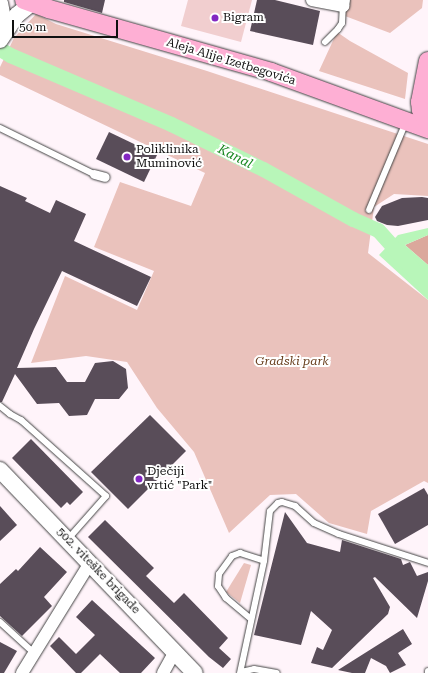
<!DOCTYPE html>
<html>
<head>
<meta charset="utf-8">
<style>
	body { margin:0 }
	#map { position:relative; width:428px; height:673px; overflow:hidden; background:#fff4fa; font-family:"Roboto Serif",serif }
	div>[style] { position:absolute }
	.green>* { inset:0; background:#eac2bc }
	.forest>* { inset:0; background:#dba89c }
	.pitch>* { inset:0; background:#f1cecf }
	.water>* { inset:0; background:#b8f6b9 }
	.canal>* { height:15px; margin:-7.5px; padding:0 7.5px; transform-origin:7.5px; border-radius:7.5px; background:#b8f6b9 }
	.building>* { inset:0; background:#594d59 }
	.roads { filter:drop-shadow(0 0 1px #434343) drop-shadow(0 0 1px #434343) }
	.service>* { height:6px; margin:-3px; padding:0 3px; transform-origin:3px; border-radius:3px; background:#fff }
	.pedestrian>* { height:9px; margin:-4.5px; padding:0 4.5px; transform-origin:4.5px; border-radius:4.5px; background:#fff }
	.minor>* { height:12px; margin:-6px; padding:0 6px; transform-origin:6px; border-radius:6px; background:#fff }
	.tertiary>* { height:16px; margin:-8px; padding:0 8px; transform-origin:8px; border-radius:8px; background:#fff }
	.secondary>* { height:18px; margin:-9px; padding:0 9px; transform-origin:9px; border-radius:9px; background:#feafd4 }
	.dots>* { width:11px; height:11px; translate:-50% -50%; box-sizing:border-box; border:2px solid #fff; border-radius:50% }
	span { translate:-50% -50%; white-space:nowrap; text-align:center; line-height:1.15; -webkit-text-stroke:4px #fff; paint-order:stroke }
	.poi-label { font-size:12px; color:#101010 }
	.left { translate:0 -50%; text-align:left }
	.street-label { font-size:12px; color:#101010 }
	.park-label { font-size:12px; color:#69401f; font-style:italic }
	.water-label { font-size:13px; color:#17871f; font-style:italic }
	.scale { position:absolute; left:12px; top:20px; width:106px; height:18px; box-sizing:border-box; border:2px solid #101010; border-top:0; padding-left:5px; font-size:12px; line-height:14px; white-space:nowrap; color:#101010; -webkit-text-stroke:3px #fff; paint-order:stroke }
</style>
</head>
<body>
<div id="map">
	<div class="green">
		<div style="clip-path:polygon(312px 0,423px 0,422px 8px,390px 33px,345px 16px,343px 6px)"></div>
		<div style="clip-path:polygon(36px 14px,56px 24px,207px 71px,428px 144px,428px 196px,394px 194px,374px 207px,368px 253px,428px 300px,428px 483px,424px 481px,371px 511px,367px 534px,329px 523px,296px 494px,270px 495px,229px 533px,194px 452px,157px 408px,127px 362px,86px 356px,31px 363px,65px 276px,137px 310px,154px 271px,94px 247px,120px 182px,191px 206px,205px 173px,0 75px,0 67px,14px 38px)"></div>
		<div style="clip-path:polygon(337px 32px,350px 41px,408px 73px,405px 99px,319px 71px)"></div>
		<div style="clip-path:polygon(244px 563px,251px 565px,240px 603px,226px 592px)"></div>
	</div>
	<div class="forest">
		<div style="clip-path:polygon(428px 235px,428px 265px,405px 245px)"></div>
	</div>
	<div class="pitch">
		<div style="clip-path:polygon(188px 0,252px 0,241px 42px,181px 26px)"></div>
	</div>
	<div class="water">
		<div style="clip-path:polygon(428px 228px,428px 235px,405px 245px,428px 265px,428px 300px,379px 255px,398px 235px)"></div>
	</div>
	<div class="canal">
		<div style="left:0;top:49px;width:12px;rotate:31deg"></div>
		<div style="left:10px;top:55px;width:175px;rotate:23.2deg"></div>
		<div style="left:171px;top:124px;width:102px;rotate:26.1deg"></div>
		<div style="left:263px;top:169px;width:103px;rotate:29.1deg"></div>
		<div style="left:353px;top:219px;width:27px;rotate:24deg"></div>
		<div style="left:378px;top:230px;width:75px;rotate:48.2deg"></div>
	</div>
	<div class="building">
		<div style="clip-path:polygon(64px 0,105px 0,102px 13px,64px 2px)"></div>
		<div style="clip-path:polygon(257px 0,275px 0,320px 11px,313px 45px,250px 31px)"></div>
		<div style="clip-path:polygon(109px 132px,157px 155px,144px 182px,96px 159px)"></div>
		<div style="clip-path:polygon(0 186px,27px 198px,25px 201px,50px 213px,56px 200px,86px 214px,74px 241px,151px 277px,137px 306px,62px 271px,34px 329px,17px 368px,56px 367px,67px 382px,85px 382px,95px 363px,113px 361px,126px 369px,128px 388px,119px 399px,95px 399px,87px 415px,69px 416px,59px 403px,37px 404px,15px 374px,2px 402px,0 402px)"></div>
		<div style="clip-path:polygon(422px 197px,428px 198px,428px 220px,398px 226px,387px 225px,377px 221px,375px 217px,382px 206px,402px 198px)"></div>
		<div style="clip-path:polygon(150px 415px,186px 451px,128px 509px,91px 472px)"></div>
		<div style="clip-path:polygon(31px 439px,83px 492px,70px 505px,67px 502px,61px 508px,12px 458px)"></div>
		<div style="clip-path:polygon(424px 488px,428px 495px,428px 525px,395px 544px,378px 514px)"></div>
		<div style="clip-path:polygon(0 506px,17px 525px,0 541px)"></div>
		<div style="clip-path:polygon(285px 512px,307px 543px,340px 552px,342px 540px,401px 559px,403px 565px,410px 562px,417px 576px,428px 572px,428px 581px,417px 618px,375px 577px,373px 578px,390px 607px,388px 614px,332px 668px,311px 663px,317px 647px,323px 650px,332px 630px,311px 611px,301px 645px,254px 635px)"></div>
		<div style="clip-path:polygon(105px 520px,154px 568px,146px 576px,174px 603px,184px 593px,228px 638px,219px 648px,231px 659px,223px 668px,209px 657px,88px 537px)"></div>
		<div style="clip-path:polygon(40px 547px,67px 572px,44px 597px,52px 606px,22px 636px,0 616px,0 584px,16px 569px,18px 571px)"></div>
		<div style="clip-path:polygon(92px 600px,155px 658px,141px 673px,120px 673px,100px 654px,81px 673px,76px 673px,50px 646px,59px 637px,76px 654px,95px 635px,76px 617px)"></div>
		<div style="clip-path:polygon(403px 629px,412px 644px,398px 653px,406px 665px,390px 673px,386px 666px,371px 658px,365px 673px,352px 673px,338px 670px)"></div>
		<div style="clip-path:polygon(0 642px,17px 651px,4px 673px,0 673px)"></div>
	</div>
	<div class="roads">
		<div class="service">
			<div style="left:325px;top:42px;width:18px;rotate:-45deg"></div>
			<div style="left:338px;top:29px;width:7px;rotate:-56deg"></div>
			<div style="left:342px;top:23px;width:17px;rotate:-87deg"></div>
			<div style="left:0;top:128px;width:105px;rotate:26.1deg"></div>
			<div style="left:369px;top:210px;width:95px;rotate:-67.2deg"></div>
			<div style="left:0;top:406px;width:13px;rotate:39deg"></div>
			<div style="left:10px;top:414px;width:13px;rotate:29deg"></div>
			<div style="left:21px;top:420px;width:114px;rotate:41.8deg"></div>
			<div style="left:106px;top:496px;width:57px;rotate:131.5deg"></div>
			<div style="left:251px;top:619px;width:33px;rotate:-140deg"></div>
			<div style="left:226px;top:598px;width:14px;rotate:-124deg"></div>
			<div style="left:218px;top:586px;width:12px;rotate:-85deg"></div>
			<div style="left:219px;top:574px;width:22px;rotate:-54deg"></div>
			<div style="left:232px;top:556px;width:9px;rotate:-21deg"></div>
			<div style="left:240px;top:553px;width:25px;rotate:18deg"></div>
			<div style="left:0;top:622px;width:46px;rotate:42.4deg"></div>
			<div style="left:241px;top:672px;width:13px;rotate:-13deg"></div>
			<div style="left:254px;top:669px;width:23px;rotate:10deg"></div>
			<div style="left:240px;top:673px;width:115px;rotate:-77.9deg"></div>
			<div style="left:264px;top:561px;width:50px;rotate:-83.2deg"></div>
			<div style="left:270px;top:511px;width:11px;rotate:-45deg"></div>
			<div style="left:278px;top:503px;width:4px;rotate:-14deg"></div>
			<div style="left:282px;top:502px;width:14px;rotate:17deg"></div>
			<div style="left:295px;top:506px;width:25px;rotate:42deg"></div>
			<div style="left:314px;top:523px;width:27px;rotate:24deg"></div>
			<div style="left:339px;top:534px;width:94px;rotate:18deg"></div>
			<div style="left:428px;top:673px;width:2px;rotate:-90deg"></div>
		</div>
		<div class="pedestrian">
			<div style="left:94px;top:174px;width:11px;rotate:15deg"></div>
		</div>
		<div class="minor">
			<div style="left:312px;top:0;width:32px;rotate:11deg"></div>
			<div style="left:343px;top:6px;width:6px;rotate:-81deg"></div>
			<div style="left:22px;top:673px;width:129px;rotate:-58.3deg"></div>
			<div style="left:163px;top:673px;width:25px;rotate:-61deg"></div>
		</div>
		<div class="tertiary">
			<div style="left:0;top:3px;width:15px;rotate:79deg"></div>
			<div style="left:3px;top:18px;width:16px;rotate:90deg"></div>
			<div style="left:0;top:40px;width:30px;rotate:-56deg"></div>
			<div style="left:17px;top:15px;width:19px;rotate:-39deg"></div>
			<div style="left:0;top:470px;width:281px;rotate:46.2deg"></div>
		</div>
		<div class="secondary">
			<div style="left:24px;top:0;width:27px;rotate:20deg"></div>
			<div style="left:49px;top:9px;width:231px;rotate:15.8deg"></div>
			<div style="left:271px;top:72px;width:167px;rotate:20deg"></div>
			<div style="left:428px;top:61px;width:42px;rotate:101deg"></div>
			<div style="left:420px;top:102px;width:8px;rotate:83deg"></div>
			<div style="left:421px;top:110px;width:16px;rotate:63deg"></div>
		</div>
	</div>
	<div class="dots">
		<div style="left:215px;top:18px;background:#8327c2"></div>
		<div style="left:127px;top:157px;background:#8327c2"></div>
		<div style="left:139px;top:479px;background:#8327c2"></div>
	</div>
	<div class="poi-label">
		<span class="left" style="left:223px;top:18px">Bigram</span>
		<span class="left" style="left:136px;top:157px">Poliklinika<br>Muminović</span>
		<span class="left" style="left:147px;top:479px">Dječiji<br>vrtić "Park"</span>
	</div>
	<div class="street-label">
		<span style="left:231px;top:62px;rotate:17deg">Aleja Alije Izetbegovića</span>
		<span style="left:98px;top:571px;rotate:46deg">502. viteške brigade</span>
	</div>
	<div class="park-label">
		<span style="left:292px;top:362px">Gradski park</span>
	</div>
	<div class="water-label">
		<span style="left:235px;top:157px;rotate:27deg">Kanal</span>
	</div>
	<div class="scale">50 m</div>
</div>
</body>
</html>
